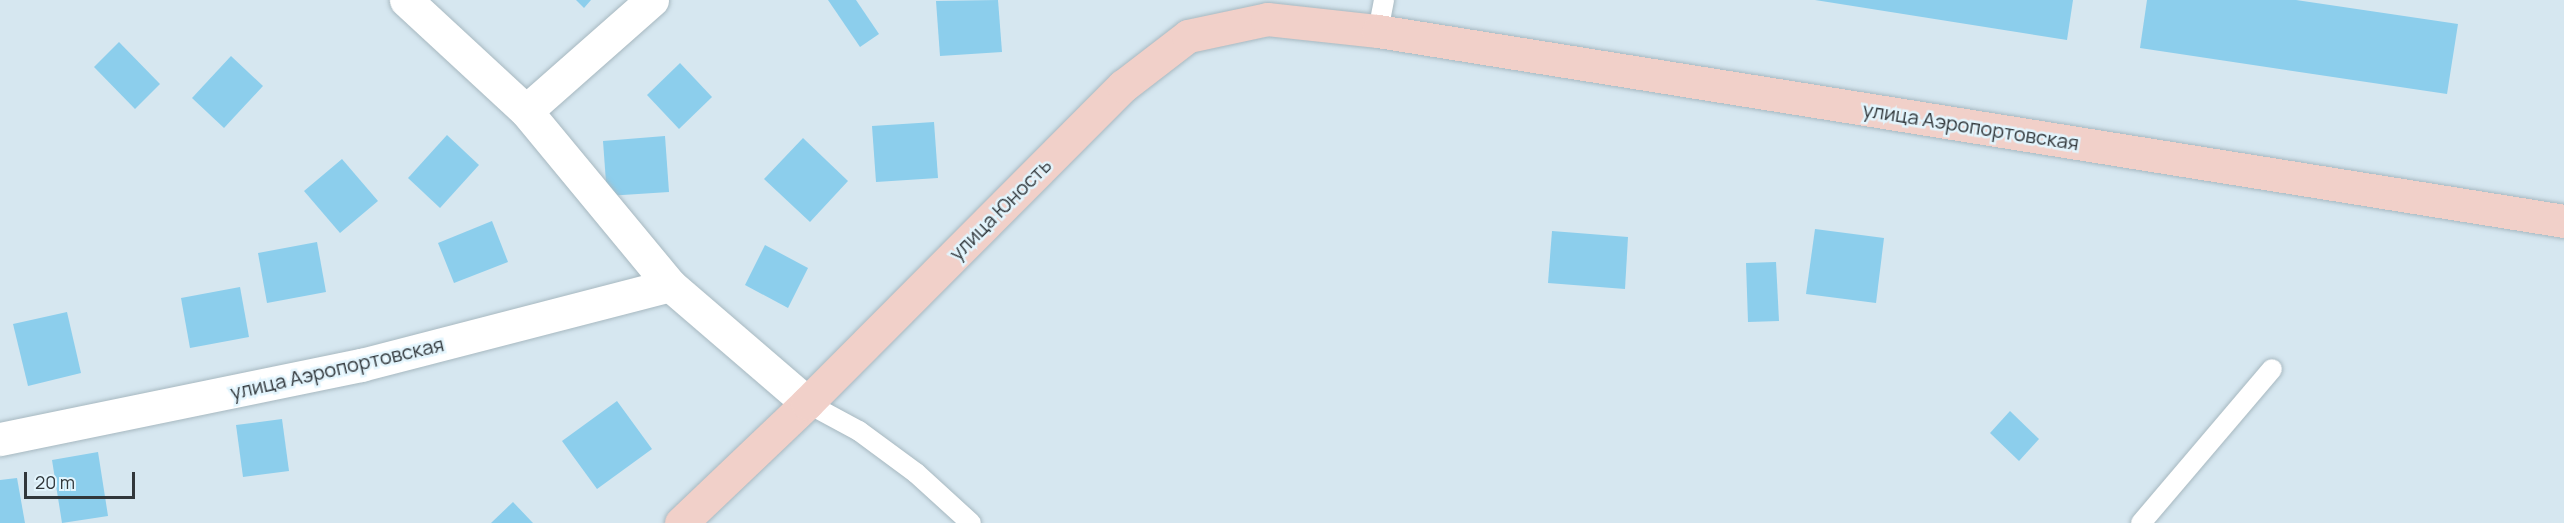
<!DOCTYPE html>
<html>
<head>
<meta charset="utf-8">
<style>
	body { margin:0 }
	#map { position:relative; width:2564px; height:523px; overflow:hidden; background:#d6e7f0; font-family:Manrope,sans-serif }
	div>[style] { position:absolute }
	.building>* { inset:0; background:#8cceec }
	.roads { filter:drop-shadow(0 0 2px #a7b8c0) drop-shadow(0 0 2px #a7b8c0) }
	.lane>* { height:20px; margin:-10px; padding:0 10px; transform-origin:10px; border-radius:10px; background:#fff }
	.street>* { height:33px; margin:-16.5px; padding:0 16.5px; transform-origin:16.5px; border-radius:16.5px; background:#fff }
	.secondary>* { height:33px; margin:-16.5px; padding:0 16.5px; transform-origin:16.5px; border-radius:16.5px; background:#f1d0c9 }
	span { translate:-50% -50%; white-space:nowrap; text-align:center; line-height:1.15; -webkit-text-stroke:5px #e3f5fd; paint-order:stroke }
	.street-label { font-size:20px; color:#31373b }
	.scale { position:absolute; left:24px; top:472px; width:111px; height:27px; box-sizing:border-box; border:3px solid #31373b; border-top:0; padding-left:8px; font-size:18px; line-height:21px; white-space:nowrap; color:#31373b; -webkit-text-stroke:4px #e3f5fd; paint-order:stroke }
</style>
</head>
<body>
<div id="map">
	<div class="building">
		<div style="clip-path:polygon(576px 0,591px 0,584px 8px)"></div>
		<div style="clip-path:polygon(828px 0,856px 0,879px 34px,860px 47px)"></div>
		<div style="clip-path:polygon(998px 0,1002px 52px,940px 56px,936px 1px)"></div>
		<div style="clip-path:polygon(1815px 0,2073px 0,2067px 40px)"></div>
		<div style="clip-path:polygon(2147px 0,2296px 0,2458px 24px,2447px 94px,2140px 48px)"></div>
		<div style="clip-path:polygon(119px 42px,160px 84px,135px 109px,94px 67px)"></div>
		<div style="clip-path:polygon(231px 56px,263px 86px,224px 128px,192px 98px)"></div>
		<div style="clip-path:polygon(680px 63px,712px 97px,679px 129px,647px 95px)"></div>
		<div style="clip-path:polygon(934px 122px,938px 178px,876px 182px,872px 126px)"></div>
		<div style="clip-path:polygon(447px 135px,479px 165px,440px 208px,408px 178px)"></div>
		<div style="clip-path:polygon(665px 136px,669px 192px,607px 196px,603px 141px)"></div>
		<div style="clip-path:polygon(803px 138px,848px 181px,810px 222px,764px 179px)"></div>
		<div style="clip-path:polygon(342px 159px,378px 201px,340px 233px,304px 191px)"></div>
		<div style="clip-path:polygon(492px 221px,508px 262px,454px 283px,438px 243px)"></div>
		<div style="clip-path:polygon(1815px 229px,1884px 238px,1876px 303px,1806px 294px)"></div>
		<div style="clip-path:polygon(1552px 231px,1628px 237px,1625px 289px,1548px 283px)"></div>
		<div style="clip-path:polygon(317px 242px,326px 292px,267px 303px,258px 253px)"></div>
		<div style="clip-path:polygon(765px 245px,808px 268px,788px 308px,745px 285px)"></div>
		<div style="clip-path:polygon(1776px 262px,1779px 321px,1748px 322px,1746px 263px)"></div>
		<div style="clip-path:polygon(240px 287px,249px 337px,190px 348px,181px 298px)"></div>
		<div style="clip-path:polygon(67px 312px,81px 373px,28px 386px,13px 324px)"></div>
		<div style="clip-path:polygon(617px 401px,652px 449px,597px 489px,562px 441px)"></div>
		<div style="clip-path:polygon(2010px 411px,2039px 439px,2019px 461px,1990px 433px)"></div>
		<div style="clip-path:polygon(282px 419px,289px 471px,243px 477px,236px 425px)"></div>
		<div style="clip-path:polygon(98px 452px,108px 516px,62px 523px,52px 460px)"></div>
		<div style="clip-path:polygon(17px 478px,25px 523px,0 523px,0 480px)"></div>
		<div style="clip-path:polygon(513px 502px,533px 523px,491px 523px)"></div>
	</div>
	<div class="roads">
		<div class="lane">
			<div style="left:1378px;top:31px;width:32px;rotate:-79deg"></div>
			<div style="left:807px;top:403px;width:59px;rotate:28.3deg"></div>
			<div style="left:859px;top:431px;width:71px;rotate:36.4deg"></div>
			<div style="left:916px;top:473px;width:74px;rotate:42.3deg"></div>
			<div style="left:2141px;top:523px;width:202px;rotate:-49.6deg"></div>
		</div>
		<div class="street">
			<div style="left:406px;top:0;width:163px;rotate:42.8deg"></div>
			<div style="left:526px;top:111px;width:226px;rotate:50.4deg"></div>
			<div style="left:670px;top:285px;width:181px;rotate:40.7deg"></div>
			<div style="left:526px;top:111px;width:168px;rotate:-41.4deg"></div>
			<div style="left:0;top:439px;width:369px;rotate:-11.6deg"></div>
			<div style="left:361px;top:365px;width:319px;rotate:-14.5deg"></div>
		</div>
		<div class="secondary">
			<div style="left:681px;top:523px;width:174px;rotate:-43.6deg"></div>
			<div style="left:807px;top:403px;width:448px;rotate:-45.1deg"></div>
			<div style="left:1123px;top:86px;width:82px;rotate:-37.6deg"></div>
			<div style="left:1188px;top:36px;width:81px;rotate:-12.1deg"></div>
			<div style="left:1267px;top:19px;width:112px;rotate:6.2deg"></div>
			<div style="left:1378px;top:31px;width:1201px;rotate:9.1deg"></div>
		</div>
	</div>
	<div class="street-label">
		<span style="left:1971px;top:126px;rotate:9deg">улица Аэропортовская</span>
		<span style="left:1000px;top:209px;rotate:-45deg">улица Юность</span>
		<span style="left:337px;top:368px;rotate:-13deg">улица Аэропортовская</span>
	</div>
	<div class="scale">20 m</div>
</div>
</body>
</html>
